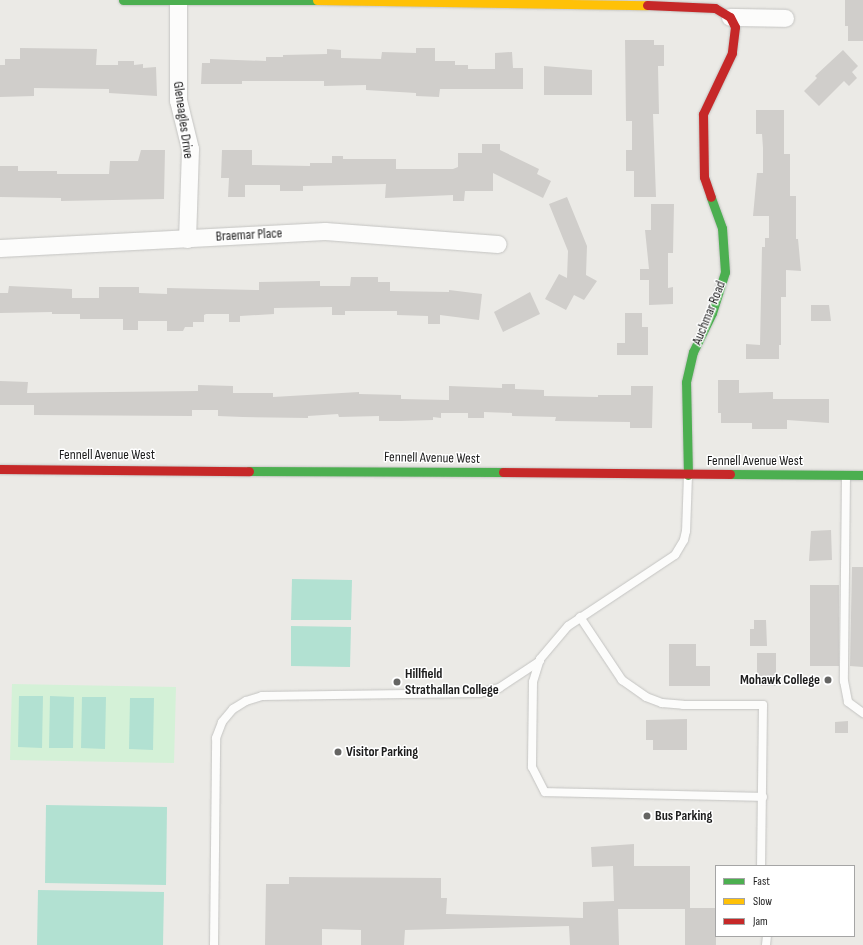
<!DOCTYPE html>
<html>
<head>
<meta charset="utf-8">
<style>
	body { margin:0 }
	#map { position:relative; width:863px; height:945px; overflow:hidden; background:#ebeae6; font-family:"Sofia Sans Condensed",sans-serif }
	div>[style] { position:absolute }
	.park>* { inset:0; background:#d4f1d7 }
	.pitch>* { inset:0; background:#b2e1d2 }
	.building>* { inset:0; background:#d0cecb }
	.roads { filter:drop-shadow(0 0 1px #c4c4c2) drop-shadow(0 0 1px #c4c4c2) }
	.lane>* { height:8px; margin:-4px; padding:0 4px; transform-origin:4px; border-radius:4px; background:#fcfcfb }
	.street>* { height:17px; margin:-8.5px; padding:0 8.5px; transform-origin:8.5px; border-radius:8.5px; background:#fcfcfb }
	.fast>* { height:9px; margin:-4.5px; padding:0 4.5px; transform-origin:4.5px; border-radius:4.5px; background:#4caf50 }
	.slow>* { height:9px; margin:-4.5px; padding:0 4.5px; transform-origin:4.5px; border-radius:4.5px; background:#ffc107 }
	.jam>* { height:9px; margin:-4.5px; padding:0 4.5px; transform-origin:4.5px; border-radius:4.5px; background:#c62828 }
	.dots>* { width:11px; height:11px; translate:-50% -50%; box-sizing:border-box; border:2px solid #fff; border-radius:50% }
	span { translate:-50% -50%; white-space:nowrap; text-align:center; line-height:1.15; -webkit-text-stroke:3px #fff; paint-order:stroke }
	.street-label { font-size:14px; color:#1d1d1d }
	.poi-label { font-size:14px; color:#1d1d1d; font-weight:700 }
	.left { translate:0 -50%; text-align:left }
	.right { translate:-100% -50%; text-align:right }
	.legend { position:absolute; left:715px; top:865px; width:140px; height:72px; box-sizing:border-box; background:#fff; border:1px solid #a5a5a5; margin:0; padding:5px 7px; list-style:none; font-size:12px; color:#1d1d1d }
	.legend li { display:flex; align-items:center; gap:8px; height:20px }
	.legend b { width:20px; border:1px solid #a5a5a5 }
</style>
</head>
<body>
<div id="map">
	<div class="park">
		<div style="clip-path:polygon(12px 684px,176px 687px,174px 763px,10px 760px)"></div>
	</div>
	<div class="pitch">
		<div style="clip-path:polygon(292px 579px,352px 580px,351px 620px,291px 620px)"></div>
		<div style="clip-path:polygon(291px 626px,351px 627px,350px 667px,291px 666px)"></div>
		<div style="clip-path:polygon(19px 696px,43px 696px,42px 748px,18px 747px)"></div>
		<div style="clip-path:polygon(50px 696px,74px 697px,73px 748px,49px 748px)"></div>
		<div style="clip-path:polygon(82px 697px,106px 697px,105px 749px,81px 748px)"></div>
		<div style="clip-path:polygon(130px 698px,154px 698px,153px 750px,129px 749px)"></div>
		<div style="clip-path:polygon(46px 805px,167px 807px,166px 885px,45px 883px)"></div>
		<div style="clip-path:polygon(38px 890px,164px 892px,163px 945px,37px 945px)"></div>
	</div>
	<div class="building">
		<div style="clip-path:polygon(845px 0,863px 0,863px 41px,848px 41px,848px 26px,845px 26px)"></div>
		<div style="clip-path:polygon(625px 40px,654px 40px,654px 45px,664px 45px,664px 66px,658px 66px,659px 114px,653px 114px,656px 197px,634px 197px,634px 171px,626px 171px,626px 150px,632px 150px,632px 121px,626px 121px)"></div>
		<div style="clip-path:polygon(20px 48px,97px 49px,96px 65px,118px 65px,118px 61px,134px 61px,134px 65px,143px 64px,143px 68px,156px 67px,157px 96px,109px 93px,109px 89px,34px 88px,34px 96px,0 97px,0 65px,5px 65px,5px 59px,20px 59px)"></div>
		<div style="clip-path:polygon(416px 48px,435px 48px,435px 61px,455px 61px,455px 65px,468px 65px,468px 69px,495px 69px,495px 53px,512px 52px,513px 68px,523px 68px,523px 89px,440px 89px,439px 97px,416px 96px,416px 93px,366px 90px,366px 85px,324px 86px,324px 81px,242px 81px,242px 84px,201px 84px,202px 63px,210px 63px,210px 59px,266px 61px,266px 57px,283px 57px,283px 55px,327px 54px,327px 49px,341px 50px,341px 58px,381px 59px,382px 52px,416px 53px)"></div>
		<div style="clip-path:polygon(843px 50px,858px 66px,852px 72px,857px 78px,849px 86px,844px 81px,819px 106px,804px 91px,817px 78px,815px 76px)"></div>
		<div style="clip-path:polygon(544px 66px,592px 70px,592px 95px,544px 95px)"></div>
		<div style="clip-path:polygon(756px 110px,784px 110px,784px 154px,790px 154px,790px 196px,796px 196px,796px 239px,798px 239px,801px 271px,786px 270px,786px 297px,781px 297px,781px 345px,779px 345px,779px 359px,746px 359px,746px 344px,760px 345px,762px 247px,765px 247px,765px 238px,769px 238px,769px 216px,753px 216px,757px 173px,763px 173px,763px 148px,762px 134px,756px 134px)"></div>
		<div style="clip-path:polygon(482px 144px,500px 144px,500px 150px,539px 169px,537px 174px,551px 181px,543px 198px,493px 173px,493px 191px,465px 191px,464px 201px,453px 201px,453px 195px,385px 198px,386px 184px,303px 186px,303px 191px,280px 191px,280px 185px,245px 185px,245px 197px,228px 197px,229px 178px,221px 178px,222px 150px,252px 150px,252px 165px,310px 166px,310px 163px,332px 163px,332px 156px,343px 156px,343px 159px,396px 159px,396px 169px,453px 169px,458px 167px,458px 153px,482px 153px)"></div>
		<div style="clip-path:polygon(141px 150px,165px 150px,164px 199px,61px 201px,61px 198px,0 197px,0 166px,18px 166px,18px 171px,57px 171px,57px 174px,109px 174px,110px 161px,138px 161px)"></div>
		<div style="clip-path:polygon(567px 197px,587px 246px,586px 275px,597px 281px,584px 300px,574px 295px,566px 310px,545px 299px,559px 274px,567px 278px,568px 251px,549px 204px)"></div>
		<div style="clip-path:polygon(651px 204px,674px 204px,673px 253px,668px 253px,668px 288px,673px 287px,673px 304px,649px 305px,649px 280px,640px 280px,640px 269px,649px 269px,645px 230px,651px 230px)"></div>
		<div style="clip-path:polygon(351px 277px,378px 277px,378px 282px,390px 282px,390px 291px,449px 292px,449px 290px,482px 294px,479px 320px,440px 315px,440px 324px,428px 324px,428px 316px,397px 315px,397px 311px,345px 311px,345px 315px,332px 315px,332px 307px,274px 308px,274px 314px,240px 316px,240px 322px,229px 322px,229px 314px,206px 314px,204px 315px,204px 322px,193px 322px,193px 327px,185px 327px,183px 331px,167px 331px,167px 321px,138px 321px,138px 330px,123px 330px,123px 319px,80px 319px,80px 314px,52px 314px,52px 312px,0 313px,0 293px,8px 293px,9px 286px,72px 289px,72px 298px,99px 298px,99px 287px,139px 287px,139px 293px,167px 294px,167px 288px,259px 290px,259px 282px,320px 281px,320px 286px,350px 286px)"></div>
		<div style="clip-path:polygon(530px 292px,540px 314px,503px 332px,494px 312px)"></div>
		<div style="clip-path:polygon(811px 305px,829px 305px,831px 321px,811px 321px)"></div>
		<div style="clip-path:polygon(625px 313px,642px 313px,642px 327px,648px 327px,648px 355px,617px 355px,617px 343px,625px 343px)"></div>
		<div style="clip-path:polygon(718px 380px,739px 380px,739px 393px,773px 392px,773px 399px,829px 399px,829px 423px,787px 420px,787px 429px,752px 429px,752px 423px,721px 423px,721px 413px,718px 413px)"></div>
		<div style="clip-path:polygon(0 381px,28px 382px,27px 393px,198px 391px,198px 385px,233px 386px,233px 393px,273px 393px,273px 397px,359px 392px,359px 394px,401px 395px,401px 399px,449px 400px,449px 386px,502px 388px,502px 384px,515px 384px,515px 389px,544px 390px,544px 396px,598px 397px,598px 395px,631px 395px,631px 386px,653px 386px,652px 428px,630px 428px,630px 422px,555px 421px,556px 417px,512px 416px,512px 413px,484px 412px,484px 418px,468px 418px,468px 413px,441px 413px,441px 418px,433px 417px,433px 420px,401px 421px,379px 421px,379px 416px,339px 417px,338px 414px,308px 416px,308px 418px,243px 417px,218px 416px,218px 410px,192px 410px,192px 416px,34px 415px,34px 405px,0 405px)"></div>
		<div style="clip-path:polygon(831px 530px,832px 560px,809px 561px,811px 531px)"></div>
		<div style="clip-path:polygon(852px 567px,863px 567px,863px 667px,850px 666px)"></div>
		<div style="clip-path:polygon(810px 585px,839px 585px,839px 666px,810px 666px)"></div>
		<div style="clip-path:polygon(754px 620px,766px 620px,767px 646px,750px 646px,750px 629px,754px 629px)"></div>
		<div style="clip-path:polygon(669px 644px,696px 644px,696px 666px,710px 666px,710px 686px,669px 686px)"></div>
		<div style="clip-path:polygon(757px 653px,776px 653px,776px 686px,757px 686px)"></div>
		<div style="clip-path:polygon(687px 719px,687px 750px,653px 750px,653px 740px,646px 740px,646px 720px)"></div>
		<div style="clip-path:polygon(848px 721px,848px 733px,835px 733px,835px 722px)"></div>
		<div style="clip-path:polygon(634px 844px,634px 866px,690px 866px,690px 908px,716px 908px,716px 945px,685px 945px,685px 909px,618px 909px,619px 945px,570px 945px,569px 926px,405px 930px,404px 945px,361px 945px,361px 930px,322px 929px,322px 945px,265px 945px,266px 884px,289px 884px,289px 877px,441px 878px,441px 898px,447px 898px,446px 914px,583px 918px,583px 902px,614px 901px,613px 866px,592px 867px,591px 847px)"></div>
	</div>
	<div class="roads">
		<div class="lane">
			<div style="left:688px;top:475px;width:56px;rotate:92deg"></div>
			<div style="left:686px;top:531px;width:9px;rotate:103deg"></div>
			<div style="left:684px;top:540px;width:17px;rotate:121deg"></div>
			<div style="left:675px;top:555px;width:128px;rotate:146.4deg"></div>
			<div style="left:568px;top:626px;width:43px;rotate:130.3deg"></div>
			<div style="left:540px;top:659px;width:24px;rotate:107deg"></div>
			<div style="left:533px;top:682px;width:85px;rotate:90.7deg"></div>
			<div style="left:532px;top:767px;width:28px;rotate:63deg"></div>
			<div style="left:545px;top:792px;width:218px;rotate:1.3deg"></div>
			<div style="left:846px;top:475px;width:206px;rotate:90.6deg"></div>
			<div style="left:844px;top:681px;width:21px;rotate:79deg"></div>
			<div style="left:848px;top:702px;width:19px;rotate:36deg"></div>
			<div style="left:580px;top:617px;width:76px;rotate:56.3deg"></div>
			<div style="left:622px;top:680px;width:29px;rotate:35deg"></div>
			<div style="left:646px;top:697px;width:17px;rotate:21deg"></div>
			<div style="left:662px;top:703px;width:21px;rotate:5deg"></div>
			<div style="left:683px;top:705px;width:80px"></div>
			<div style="left:763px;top:705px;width:161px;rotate:90.7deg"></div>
			<div style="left:214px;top:945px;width:207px;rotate:-89.4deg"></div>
			<div style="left:216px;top:738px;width:17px;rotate:-69deg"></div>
			<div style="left:222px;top:722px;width:17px;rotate:-50deg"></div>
			<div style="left:233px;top:709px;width:15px;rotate:-32deg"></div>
			<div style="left:246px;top:701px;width:17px;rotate:-17deg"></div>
			<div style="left:262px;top:696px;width:218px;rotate:-0.8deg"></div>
			<div style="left:480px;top:693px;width:20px;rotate:-15deg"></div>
			<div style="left:499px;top:688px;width:49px;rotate:-33.4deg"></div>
			<div style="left:766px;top:945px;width:9px;rotate:-84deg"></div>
		</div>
		<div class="street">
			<div style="left:178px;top:1px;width:99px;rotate:90deg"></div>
			<div style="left:178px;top:100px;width:50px;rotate:76.2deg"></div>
			<div style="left:190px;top:149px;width:90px;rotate:91.9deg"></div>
			<div style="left:730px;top:17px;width:55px;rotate:1deg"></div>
			<div style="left:0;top:248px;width:325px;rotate:-3deg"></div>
			<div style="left:325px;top:231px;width:173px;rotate:4.3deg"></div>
		</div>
		<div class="fast">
			<div style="left:123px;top:0;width:194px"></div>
			<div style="left:249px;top:471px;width:254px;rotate:0.2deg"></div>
			<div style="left:730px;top:474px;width:133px;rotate:0.4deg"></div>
			<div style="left:688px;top:475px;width:93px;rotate:-91.2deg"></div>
			<div style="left:686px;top:382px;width:31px;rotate:-77deg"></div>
			<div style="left:693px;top:352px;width:43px;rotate:-64deg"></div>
			<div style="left:712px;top:313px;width:43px;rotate:-72.4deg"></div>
			<div style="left:725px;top:272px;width:44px;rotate:-93.9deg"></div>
			<div style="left:722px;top:228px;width:33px;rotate:-110deg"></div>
		</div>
		<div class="slow">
			<div style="left:317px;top:0;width:330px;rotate:0.9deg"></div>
		</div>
		<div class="jam">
			<div style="left:647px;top:5px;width:68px;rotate:2.5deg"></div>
			<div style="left:715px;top:8px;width:17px;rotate:31deg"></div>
			<div style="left:730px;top:17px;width:11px;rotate:63deg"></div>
			<div style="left:735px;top:27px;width:26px;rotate:97deg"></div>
			<div style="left:732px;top:53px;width:68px;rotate:115.4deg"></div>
			<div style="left:703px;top:114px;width:63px;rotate:89.1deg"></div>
			<div style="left:704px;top:177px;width:21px;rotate:71deg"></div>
			<div style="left:0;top:469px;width:249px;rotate:0.5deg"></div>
			<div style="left:503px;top:472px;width:227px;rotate:0.5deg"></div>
		</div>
	</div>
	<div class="dots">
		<div style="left:828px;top:680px;background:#656563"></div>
		<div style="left:397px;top:682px;background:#656563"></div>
		<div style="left:338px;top:752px;background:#656563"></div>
		<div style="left:647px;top:816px;background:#656563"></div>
	</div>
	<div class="street-label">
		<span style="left:183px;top:120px;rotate:82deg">Gleneagles Drive</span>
		<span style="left:249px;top:235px;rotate:-3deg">Braemar Place</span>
		<span style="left:709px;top:313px;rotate:-68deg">Auchmar Road</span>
		<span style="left:107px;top:455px">Fennell Avenue West</span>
		<span style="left:432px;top:458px;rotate:1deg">Fennell Avenue West</span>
		<span style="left:755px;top:461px">Fennell Avenue West</span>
	</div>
	<div class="poi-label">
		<span class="left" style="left:405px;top:682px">Hillfield<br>Strathallan College</span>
		<span class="right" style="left:820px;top:680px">Mohawk College</span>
		<span class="left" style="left:346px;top:752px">Visitor Parking</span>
		<span class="left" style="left:655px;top:816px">Bus Parking</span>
	</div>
	<ul class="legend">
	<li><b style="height:5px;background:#4caf50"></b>Fast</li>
	<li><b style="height:5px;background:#ffc107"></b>Slow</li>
	<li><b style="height:5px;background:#c62828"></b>Jam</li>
	</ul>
</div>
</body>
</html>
